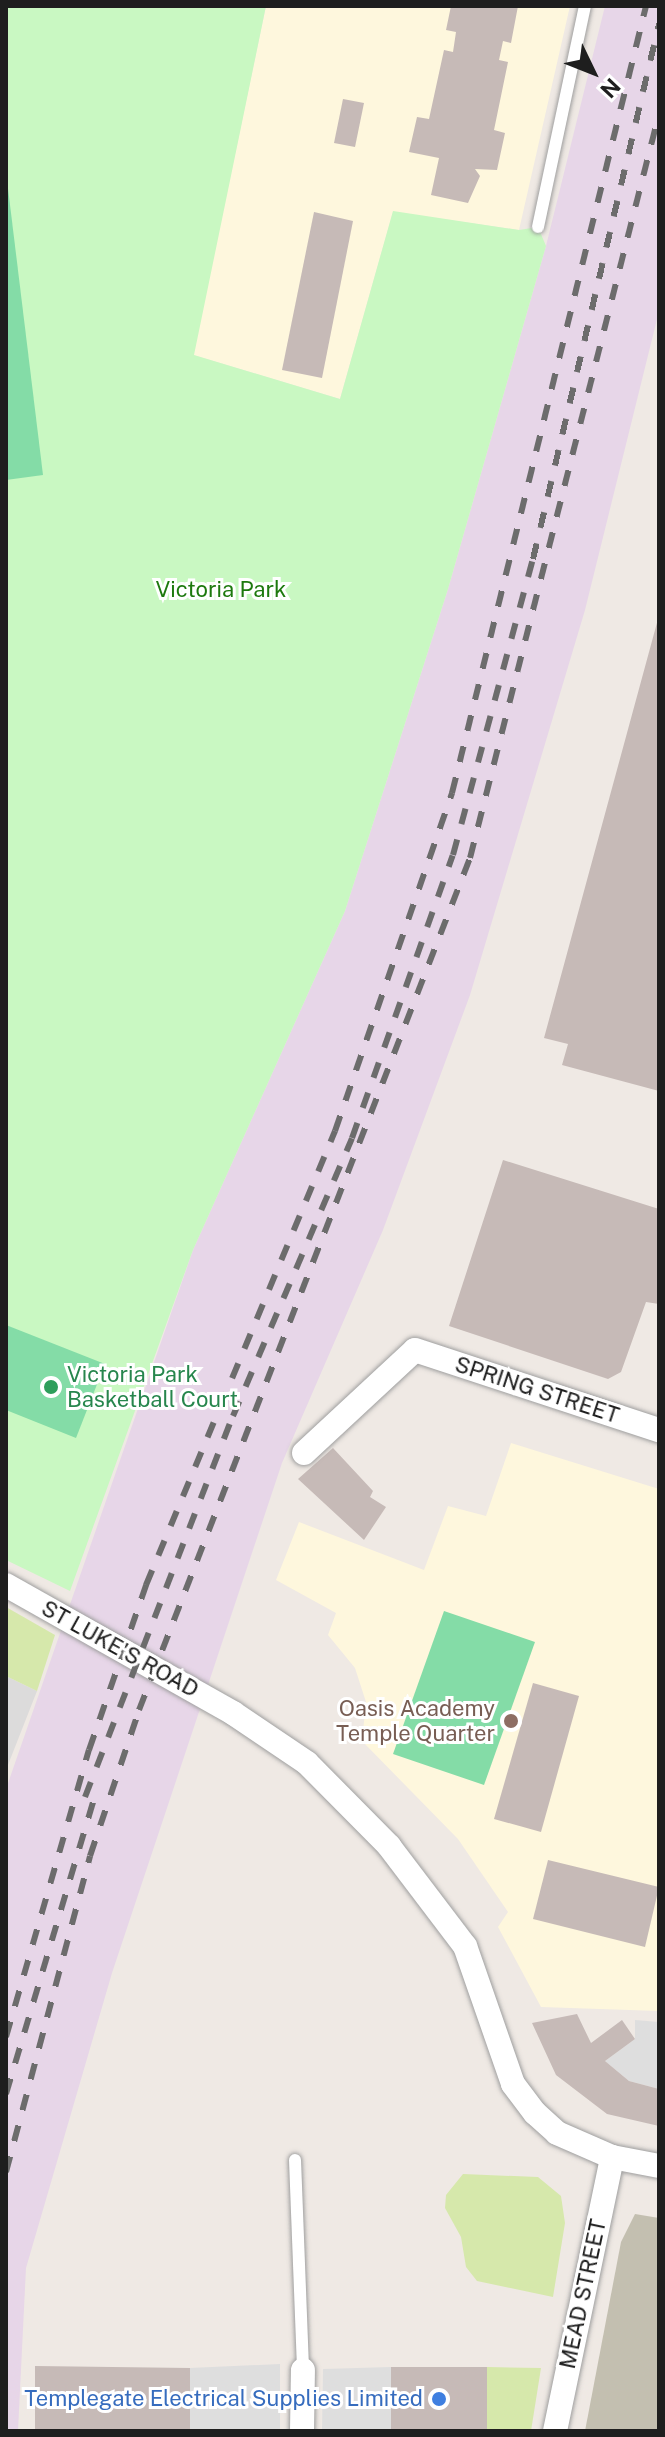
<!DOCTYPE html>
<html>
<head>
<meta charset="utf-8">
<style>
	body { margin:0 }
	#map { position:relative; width:665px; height:2437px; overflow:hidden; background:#efe9e4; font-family:"Public Sans",sans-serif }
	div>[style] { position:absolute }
	.residential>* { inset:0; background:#dcdbdb }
	.industrial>* { inset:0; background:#e7d6e8 }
	.education>* { inset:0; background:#fef7dd }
	.construction>* { inset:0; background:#c3bfb0 }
	.grass>* { inset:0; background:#d6e8ab }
	.park>* { inset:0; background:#c9f8c2 }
	.pitch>* { inset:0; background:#84dca7 }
	.parking>* { inset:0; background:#dedede }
	.building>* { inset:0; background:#c6bab7 }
	.roads { filter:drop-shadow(0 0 2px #9f9f9f) drop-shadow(0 0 2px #9f9f9f) }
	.service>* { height:12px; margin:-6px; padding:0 6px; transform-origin:6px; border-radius:6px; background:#fff }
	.minor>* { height:24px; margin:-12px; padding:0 12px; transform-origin:12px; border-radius:12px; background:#fff }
	.rail>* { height:6px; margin-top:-3px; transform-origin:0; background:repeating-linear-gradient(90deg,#6c6c6c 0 16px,transparent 0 32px) }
	.dots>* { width:22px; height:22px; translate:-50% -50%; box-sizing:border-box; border:4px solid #fff; border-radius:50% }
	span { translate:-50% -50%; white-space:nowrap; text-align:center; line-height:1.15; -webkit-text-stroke:6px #fff; paint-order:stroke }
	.park-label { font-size:22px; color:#1d790e }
	.leisure-label { font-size:22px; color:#27864d }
	.left { translate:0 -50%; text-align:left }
	.street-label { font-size:22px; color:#1e1e1e }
	.education-label { font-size:22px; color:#785e54 }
	.right { translate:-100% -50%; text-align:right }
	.shop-label { font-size:22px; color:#366cbe }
	.frame { position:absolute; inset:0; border:8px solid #1e1e1e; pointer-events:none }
	.north { position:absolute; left:553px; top:32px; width:80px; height:80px; -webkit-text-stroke:6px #fff; paint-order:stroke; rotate:133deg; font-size:22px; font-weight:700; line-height:32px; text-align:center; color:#1e1e1e }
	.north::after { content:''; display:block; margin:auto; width:28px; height:36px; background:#1e1e1e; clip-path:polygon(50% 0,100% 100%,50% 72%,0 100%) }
</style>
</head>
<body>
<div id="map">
	<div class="residential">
		<div style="clip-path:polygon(6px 1676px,37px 1691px,6px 1770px)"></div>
	</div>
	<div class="industrial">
		<div style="clip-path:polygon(605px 6px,659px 6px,659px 311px,585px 610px,470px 995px,383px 1230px,282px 1463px,112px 1973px,26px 2268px,18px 2431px,6px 2431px,6px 1789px,193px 1250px,345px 911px,448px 589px,546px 246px)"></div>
	</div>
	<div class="education">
		<div style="clip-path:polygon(266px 6px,570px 6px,519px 230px,393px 212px,340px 399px,193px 355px)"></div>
		<div style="clip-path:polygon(511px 1443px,659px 1489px,659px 2011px,541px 2007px,498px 1927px,508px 1912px,458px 1839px,362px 1741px,366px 1702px,355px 1668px,328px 1635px,336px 1613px,276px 1580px,299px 1522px,424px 1570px,448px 1506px,486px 1516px)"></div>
	</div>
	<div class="construction">
		<div style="clip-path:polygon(635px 2214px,659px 2218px,659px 2431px,585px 2431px,621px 2242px)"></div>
	</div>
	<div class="grass">
		<div style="clip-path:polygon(6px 1607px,55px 1635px,37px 1691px,6px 1676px)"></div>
		<div style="clip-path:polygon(463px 2174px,538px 2177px,561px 2196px,565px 2223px,553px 2297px,477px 2281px,466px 2267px,461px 2237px,445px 2208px,446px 2195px)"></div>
		<div style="clip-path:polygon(487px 2367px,541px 2368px,531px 2431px,487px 2431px)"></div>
	</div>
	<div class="park">
		<div style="clip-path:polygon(6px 6px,266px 6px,194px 355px,340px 399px,393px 211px,519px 230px,538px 227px,546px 246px,448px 589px,345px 911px,193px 1250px,70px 1591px,6px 1560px)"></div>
	</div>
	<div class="pitch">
		<div style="clip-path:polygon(6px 172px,43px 475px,6px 480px)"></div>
		<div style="clip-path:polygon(6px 1325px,105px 1364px,76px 1438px,6px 1410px)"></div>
		<div style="clip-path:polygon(444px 1611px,535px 1642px,484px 1785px,393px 1754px)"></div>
	</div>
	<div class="parking">
		<div style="clip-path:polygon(635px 2020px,659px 2022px,659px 2089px,629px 2081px,605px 2061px,635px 2039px)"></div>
		<div style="clip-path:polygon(280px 2364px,280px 2431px,190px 2431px,190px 2368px)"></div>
		<div style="clip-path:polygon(391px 2367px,391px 2431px,322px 2431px,323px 2369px)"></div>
	</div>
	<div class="building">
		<div style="clip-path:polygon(451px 6px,518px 6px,511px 43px,503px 41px,499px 60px,508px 62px,494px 130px,505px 133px,497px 170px,475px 169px,480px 176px,468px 203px,431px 195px,439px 158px,409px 152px,417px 117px,429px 119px,444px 50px,453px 52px,456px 32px,446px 30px)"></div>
		<div style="clip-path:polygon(343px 99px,364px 103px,355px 147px,334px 143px)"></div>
		<div style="clip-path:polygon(314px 212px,353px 221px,322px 378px,282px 370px)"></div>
		<div style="clip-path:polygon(658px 619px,659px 619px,659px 1091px,562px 1065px,568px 1044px,544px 1038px)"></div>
		<div style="clip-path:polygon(503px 1160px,659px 1209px,659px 1304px,646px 1302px,621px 1372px,608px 1379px,449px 1326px)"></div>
		<div style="clip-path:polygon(333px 1448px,373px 1491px,370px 1497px,386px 1507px,364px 1540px,298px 1479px)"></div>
		<div style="clip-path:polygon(533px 1683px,579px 1696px,541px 1832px,494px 1819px)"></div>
		<div style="clip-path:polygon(548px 1860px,659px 1887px,645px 1947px,533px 1919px)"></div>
		<div style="clip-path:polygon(577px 2014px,591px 2043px,622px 2020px,635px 2039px,605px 2061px,629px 2081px,659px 2089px,659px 2126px,607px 2114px,556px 2075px,532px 2023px)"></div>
		<div style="clip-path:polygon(35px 2366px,190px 2368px,190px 2431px,35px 2431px)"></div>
		<div style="clip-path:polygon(391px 2367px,487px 2367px,487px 2431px,391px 2431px)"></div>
	</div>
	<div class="roads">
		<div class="service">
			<div style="left:538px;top:227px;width:226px;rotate:-78deg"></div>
			<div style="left:295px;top:2160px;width:210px;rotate:87.8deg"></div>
		</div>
		<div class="minor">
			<div style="left:304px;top:1453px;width:151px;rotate:-42.9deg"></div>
			<div style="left:415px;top:1350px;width:257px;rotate:18.2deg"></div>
			<div style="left:6px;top:1585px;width:261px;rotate:29.4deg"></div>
			<div style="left:233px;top:1713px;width:89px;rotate:34deg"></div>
			<div style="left:307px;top:1763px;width:117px;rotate:45.3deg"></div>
			<div style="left:389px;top:1846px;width:126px;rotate:52.8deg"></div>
			<div style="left:465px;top:1946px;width:146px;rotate:70.8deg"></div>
			<div style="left:513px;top:2084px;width:36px;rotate:53deg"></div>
			<div style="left:535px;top:2113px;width:30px;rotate:42deg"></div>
			<div style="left:557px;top:2133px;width:60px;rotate:23.6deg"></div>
			<div style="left:612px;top:2157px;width:48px;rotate:10.8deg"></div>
			<div style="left:302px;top:2431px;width:61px;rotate:-89.1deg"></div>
			<div style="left:555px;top:2431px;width:280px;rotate:-78.2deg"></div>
		</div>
	</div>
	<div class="rail">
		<div style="left:85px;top:1797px;width:409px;rotate:-68.8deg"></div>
		<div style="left:233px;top:1416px;width:302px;rotate:-66.8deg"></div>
		<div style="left:352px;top:1138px;width:300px;rotate:-70.4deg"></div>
		<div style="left:453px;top:855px;width:307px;rotate:-74.9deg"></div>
		<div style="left:533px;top:559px;width:550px;rotate:-76.75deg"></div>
		<div style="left:6px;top:2037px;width:299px;rotate:-73.9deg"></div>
		<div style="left:89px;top:1750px;width:175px;rotate:-70.9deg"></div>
		<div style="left:146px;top:1585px;width:492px;rotate:-67.4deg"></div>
		<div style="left:335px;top:1131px;width:358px;rotate:-70.9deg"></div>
		<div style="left:452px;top:793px;width:811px;rotate:-76.15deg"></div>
		<div style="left:6px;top:2094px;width:319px;rotate:-73.4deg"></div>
		<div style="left:6px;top:2172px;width:327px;rotate:-75.1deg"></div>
		<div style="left:90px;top:1856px;width:154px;rotate:-71.4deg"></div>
		<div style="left:139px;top:1710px;width:914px;rotate:-68.77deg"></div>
		<div style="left:470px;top:858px;width:768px;rotate:-75.75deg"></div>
	</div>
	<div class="dots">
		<div style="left:51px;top:1387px;background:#2e9e5b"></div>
		<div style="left:511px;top:1721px;background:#8d6e63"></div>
		<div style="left:439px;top:2399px;background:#3f7fe0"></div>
	</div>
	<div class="park-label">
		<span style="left:221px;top:590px">Victoria Park</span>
	</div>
	<div class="leisure-label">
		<span class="left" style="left:67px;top:1387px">Victoria Park<br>Basketball Court</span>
	</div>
	<div class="street-label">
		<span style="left:537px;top:1390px;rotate:18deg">SPRING STREET</span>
		<span style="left:120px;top:1649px;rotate:29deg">ST LUKE'S ROAD</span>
		<span style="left:583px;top:2294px;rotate:-78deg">MEAD STREET</span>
	</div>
	<div class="education-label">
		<span class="right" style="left:495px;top:1721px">Oasis Academy<br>Temple Quarter</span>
	</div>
	<div class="shop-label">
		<span class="right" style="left:423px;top:2399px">Templegate Electrical Supplies Limited</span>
	</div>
	<div class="frame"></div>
	<div class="north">N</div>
</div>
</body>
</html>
